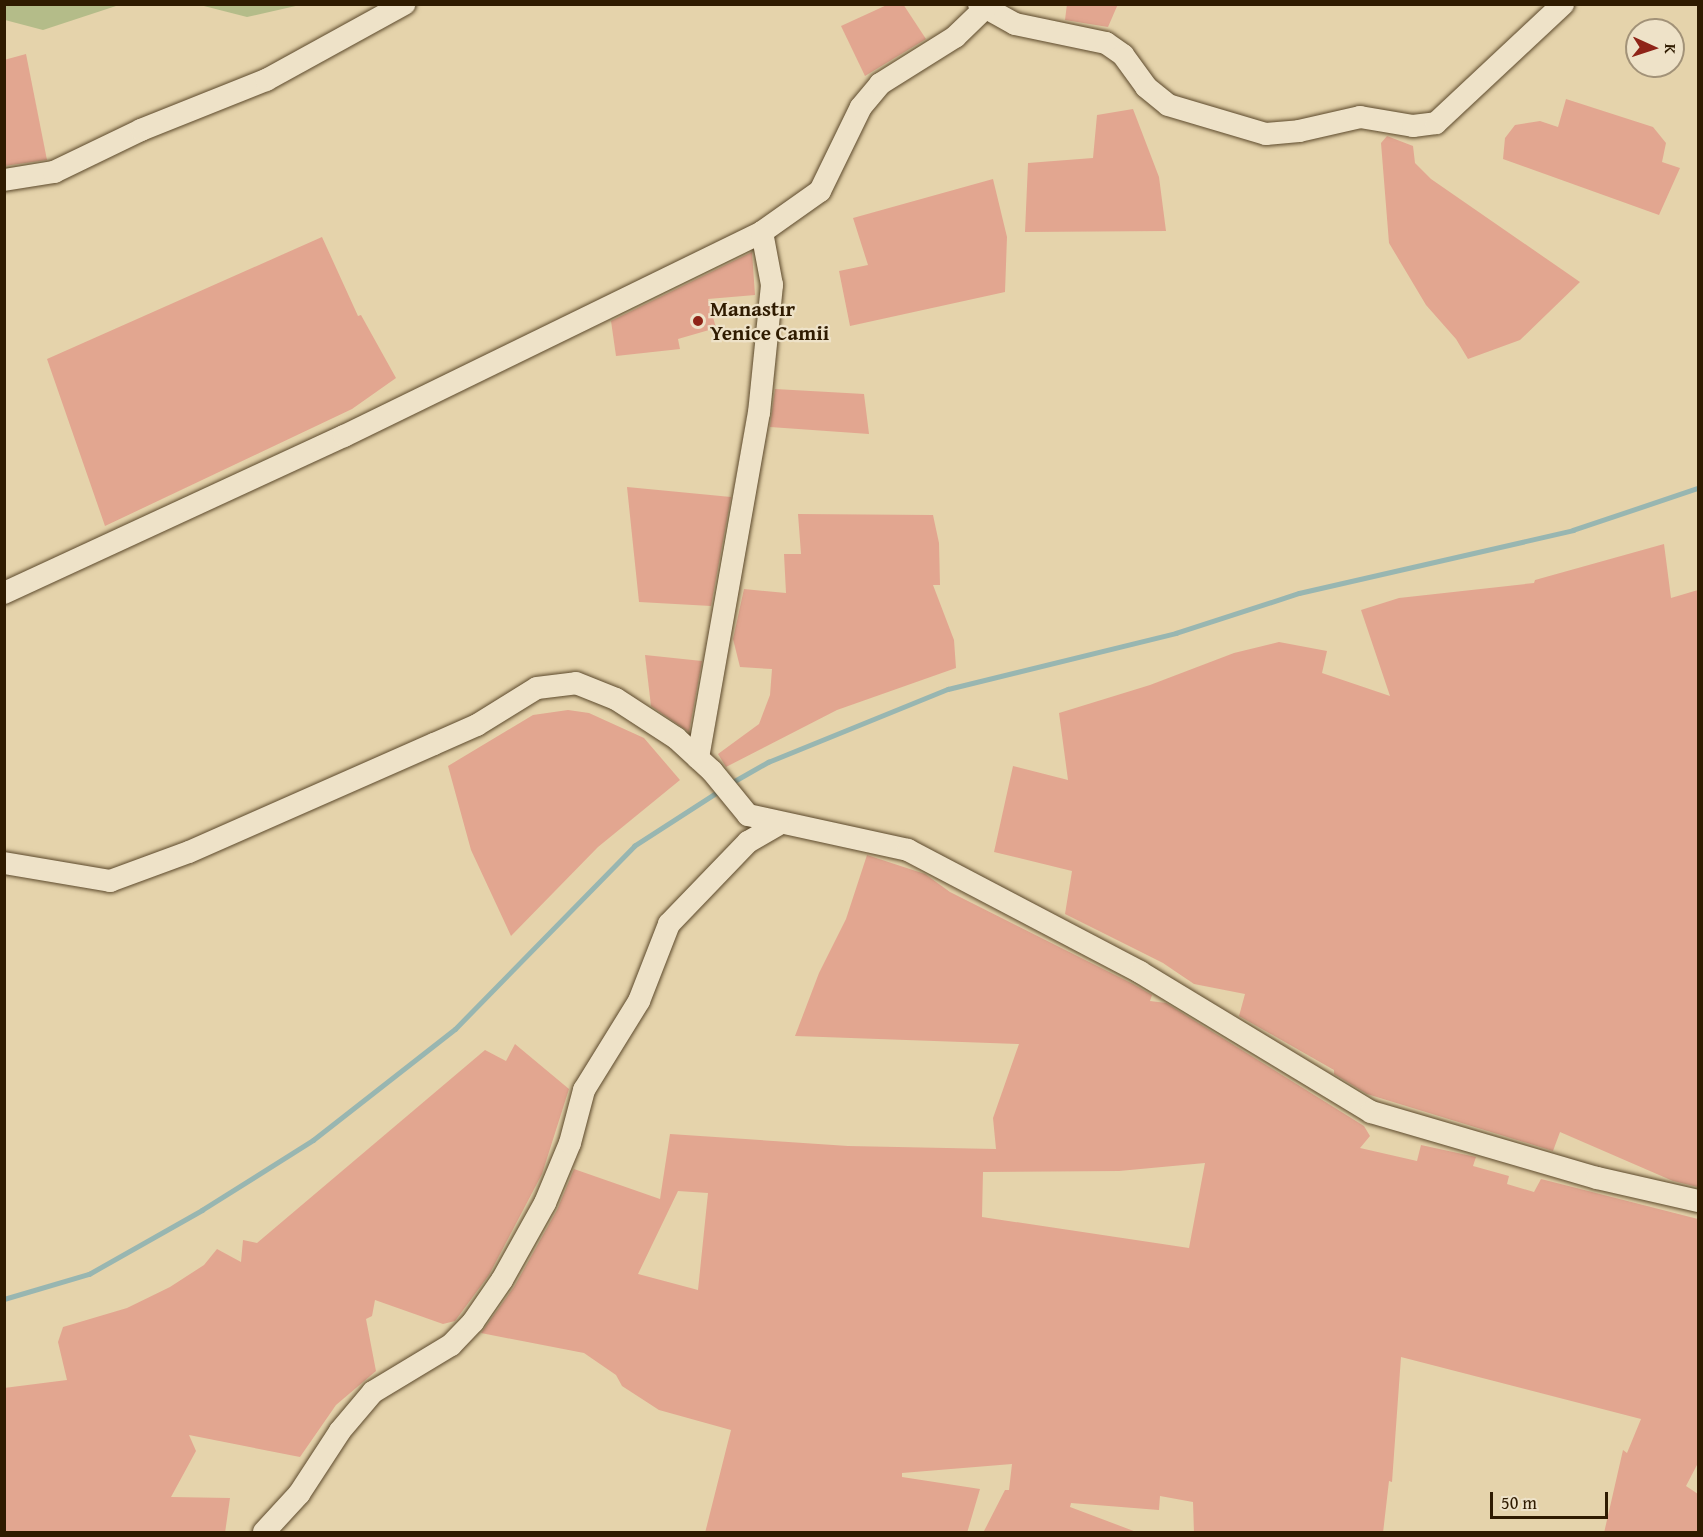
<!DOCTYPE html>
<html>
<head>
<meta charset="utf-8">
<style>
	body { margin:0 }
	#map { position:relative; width:1703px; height:1537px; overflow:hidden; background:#e5d3ab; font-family:"Gentium Book Plus",serif }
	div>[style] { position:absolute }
	.green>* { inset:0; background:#b4bc89 }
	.stream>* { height:4.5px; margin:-2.25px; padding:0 2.25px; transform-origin:2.25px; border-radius:2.25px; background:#98b6b1 }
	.building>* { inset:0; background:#e2a690 }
	.roads { filter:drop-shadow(0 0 2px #5c492b) drop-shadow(0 0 2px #5c492b) }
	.minor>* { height:22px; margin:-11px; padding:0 11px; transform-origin:11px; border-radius:11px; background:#eee2c8 }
	.dots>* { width:16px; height:16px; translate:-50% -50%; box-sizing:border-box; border:3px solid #eee2c8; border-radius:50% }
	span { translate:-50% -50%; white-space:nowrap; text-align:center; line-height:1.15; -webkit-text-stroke:4.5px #eee2c8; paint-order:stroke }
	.poi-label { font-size:21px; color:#2f1b00; font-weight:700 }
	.left { translate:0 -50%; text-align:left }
	.frame { position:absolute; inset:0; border:6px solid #2f1b00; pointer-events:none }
	.north { position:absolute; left:1625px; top:18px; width:60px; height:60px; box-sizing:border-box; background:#eee2c8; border:2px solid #a29278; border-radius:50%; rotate:93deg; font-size:16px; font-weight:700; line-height:24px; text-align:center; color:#2f1b00 }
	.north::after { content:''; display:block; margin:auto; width:21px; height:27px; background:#8f2418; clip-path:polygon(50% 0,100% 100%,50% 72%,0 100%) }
	.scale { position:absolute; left:1490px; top:1492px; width:118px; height:27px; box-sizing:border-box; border:3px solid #2f1b00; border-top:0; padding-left:8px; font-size:18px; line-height:21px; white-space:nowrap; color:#2f1b00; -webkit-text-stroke:4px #eee2c8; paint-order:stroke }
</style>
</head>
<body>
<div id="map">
	<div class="green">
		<div style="clip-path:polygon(4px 5px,5px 4px,119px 5px,43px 30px,5px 20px)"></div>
		<div style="clip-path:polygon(200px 5px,300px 4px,300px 5px,247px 17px)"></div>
	</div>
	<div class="stream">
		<div style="left:731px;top:783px;width:43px;rotate:-29.6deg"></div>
		<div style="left:768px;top:762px;width:194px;rotate:-22.1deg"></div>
		<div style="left:948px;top:689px;width:235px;rotate:-13.8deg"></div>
		<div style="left:1176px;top:633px;width:129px;rotate:-18deg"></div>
		<div style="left:1299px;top:593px;width:281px;rotate:-12.9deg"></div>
		<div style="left:1573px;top:530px;width:132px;rotate:-18.6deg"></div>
		<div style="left:4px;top:1299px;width:89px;rotate:-16.4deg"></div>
		<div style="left:89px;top:1274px;width:130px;rotate:-29.5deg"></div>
		<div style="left:202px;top:1210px;width:131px;rotate:-32.2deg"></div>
		<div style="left:313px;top:1140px;width:180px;rotate:-38deg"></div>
		<div style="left:455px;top:1029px;width:256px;rotate:-45.6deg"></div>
		<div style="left:634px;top:846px;width:101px;rotate:-32.9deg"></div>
	</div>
	<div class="building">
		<div style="clip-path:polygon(889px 4px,903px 4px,926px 39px,865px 76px,841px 26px)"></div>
		<div style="clip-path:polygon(1067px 4px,1118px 4px,1108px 27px,1065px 20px)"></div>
		<div style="clip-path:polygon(26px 54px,47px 160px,4px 166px,4px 60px)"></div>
		<div style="clip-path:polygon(1566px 99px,1653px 127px,1666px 143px,1662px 162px,1680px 168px,1659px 215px,1503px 159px,1505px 138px,1515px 125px,1540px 121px,1558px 127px)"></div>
		<div style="clip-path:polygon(1133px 109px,1159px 177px,1166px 231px,1025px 232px,1028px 163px,1093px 158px,1097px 115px)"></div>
		<div style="clip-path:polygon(1387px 136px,1413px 146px,1415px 163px,1431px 179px,1580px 282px,1520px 340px,1468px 359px,1456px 339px,1426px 305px,1389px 243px,1381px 143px)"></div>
		<div style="clip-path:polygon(993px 179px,1007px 237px,1005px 292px,850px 326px,839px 271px,868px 265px,853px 218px)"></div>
		<div style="clip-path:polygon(322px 237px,358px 316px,361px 315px,396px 378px,352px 409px,105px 526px,47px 359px)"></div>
		<div style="clip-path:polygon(752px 252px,755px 295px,708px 299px,716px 328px,678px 339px,680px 349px,616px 356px,611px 321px)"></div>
		<div style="clip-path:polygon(775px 389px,864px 394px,869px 434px,770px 427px)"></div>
		<div style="clip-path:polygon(627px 487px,731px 497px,711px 606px,639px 602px)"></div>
		<div style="clip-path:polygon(798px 514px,933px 515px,939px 543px,940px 585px,933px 585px,954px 640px,956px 668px,837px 710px,726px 767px,718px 754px,759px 724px,770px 695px,772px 669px,740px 667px,733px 639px,744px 589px,786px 593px,784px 554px,801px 554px)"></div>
		<div style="clip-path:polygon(1664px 544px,1671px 598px,1698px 590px,1698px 1187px,1673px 1181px,1560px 1132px,1553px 1151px,1367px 1094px,1334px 1074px,1334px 1070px,1239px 1016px,1245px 994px,1194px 984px,1163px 963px,1065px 914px,1072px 871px,994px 852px,1013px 766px,1068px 780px,1059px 713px,1150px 685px,1234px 653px,1279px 642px,1327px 651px,1322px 673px,1390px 696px,1361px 610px,1399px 598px,1534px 583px,1535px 580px)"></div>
		<div style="clip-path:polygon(645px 655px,702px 661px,689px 732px,651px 706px)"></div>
		<div style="clip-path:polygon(568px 710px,589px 713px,644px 738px,680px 780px,598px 847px,511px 936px,471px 850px,448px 766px,533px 715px)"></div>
		<div style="clip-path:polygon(evenodd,867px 855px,925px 874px,950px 892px,1133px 984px,1152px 995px,1150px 1001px,1166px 1003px,1364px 1126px,1370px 1136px,1360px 1148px,1417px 1161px,1421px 1145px,1476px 1157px,1473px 1166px,1509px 1176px,1507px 1184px,1534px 1192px,1541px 1179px,1698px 1219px,1698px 1463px,1686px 1486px,1698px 1494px,1698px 1533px,1604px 1533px,1623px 1450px,1627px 1453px,1641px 1419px,1401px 1357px,1392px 1482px,1389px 1481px,1383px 1533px,1194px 1533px,1193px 1502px,1160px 1496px,1159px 1510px,1071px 1503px,1070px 1507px,1139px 1533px,983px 1533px,1005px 1490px,1009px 1490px,1012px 1464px,902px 1473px,902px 1477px,980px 1489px,967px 1533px,705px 1533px,731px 1430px,659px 1410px,622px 1386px,616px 1375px,584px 1353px,481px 1333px,514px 1287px,557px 1210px,574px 1169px,660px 1199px,670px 1134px,848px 1146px,996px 1149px,993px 1118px,1019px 1044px,795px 1036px,819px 973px,846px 919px,867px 855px,1205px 1163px,1189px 1248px,982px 1217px,983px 1172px,1119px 1171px,1205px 1163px,867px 855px,678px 1191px,708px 1193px,698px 1290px,638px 1274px,678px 1191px)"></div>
		<div style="clip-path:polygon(515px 1044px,569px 1089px,542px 1174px,489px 1275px,455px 1321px,443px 1324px,375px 1300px,372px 1316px,366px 1319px,376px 1371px,336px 1405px,300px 1457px,189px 1435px,196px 1451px,171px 1497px,230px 1498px,225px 1533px,4px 1533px,4px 1388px,67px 1380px,58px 1342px,63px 1327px,127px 1308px,170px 1287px,204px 1265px,217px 1249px,241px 1262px,243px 1240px,257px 1243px,485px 1050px,506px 1061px)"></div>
	</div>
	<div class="roads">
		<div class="minor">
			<div style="left:979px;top:4px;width:41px;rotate:29.1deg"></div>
			<div style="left:1015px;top:24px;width:93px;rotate:11.8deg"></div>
			<div style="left:1106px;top:43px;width:21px;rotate:35deg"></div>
			<div style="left:1123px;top:55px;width:39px;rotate:54deg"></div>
			<div style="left:1146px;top:87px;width:28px;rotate:39deg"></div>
			<div style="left:1168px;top:105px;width:102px;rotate:16.5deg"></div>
			<div style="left:1266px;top:134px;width:33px;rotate:-5deg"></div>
			<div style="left:1299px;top:131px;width:63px;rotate:-12.9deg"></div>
			<div style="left:1360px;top:117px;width:54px;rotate:9.6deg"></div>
			<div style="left:1413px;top:126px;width:23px;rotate:-7deg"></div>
			<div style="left:1436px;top:123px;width:174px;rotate:-43.1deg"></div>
			<div style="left:4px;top:180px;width:51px;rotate:-9.1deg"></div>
			<div style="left:54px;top:172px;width:97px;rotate:-25.8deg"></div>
			<div style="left:141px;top:130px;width:135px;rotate:-21.8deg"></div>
			<div style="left:266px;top:80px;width:158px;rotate:-28.8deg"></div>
			<div style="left:4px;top:593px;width:374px;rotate:-24.8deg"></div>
			<div style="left:344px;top:436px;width:465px;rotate:-26deg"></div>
			<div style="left:762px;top:232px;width:71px;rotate:-35.3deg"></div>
			<div style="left:820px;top:191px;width:93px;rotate:-64deg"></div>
			<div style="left:861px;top:107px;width:30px;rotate:-50deg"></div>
			<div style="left:880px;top:84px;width:89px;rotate:-32.1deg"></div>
			<div style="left:955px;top:37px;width:47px;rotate:-44.1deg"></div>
			<div style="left:698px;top:758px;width:350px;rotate:-80deg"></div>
			<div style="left:759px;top:413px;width:129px;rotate:-84.2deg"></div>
			<div style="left:772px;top:285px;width:54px;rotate:-100.7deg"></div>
			<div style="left:4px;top:863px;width:108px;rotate:9.6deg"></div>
			<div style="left:110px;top:881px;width:84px;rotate:-20.2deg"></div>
			<div style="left:189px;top:852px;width:268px;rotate:-23.8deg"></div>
			<div style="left:434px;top:744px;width:47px;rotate:-23.8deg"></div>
			<div style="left:477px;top:725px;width:70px;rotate:-31.7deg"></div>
			<div style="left:537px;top:688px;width:39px;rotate:-7deg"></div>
			<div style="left:576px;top:683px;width:43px;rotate:21.8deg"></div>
			<div style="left:616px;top:699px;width:72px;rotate:33deg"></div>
			<div style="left:676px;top:738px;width:49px;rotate:42.5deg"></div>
			<div style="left:712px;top:771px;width:57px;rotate:50.7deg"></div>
			<div style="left:748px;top:815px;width:164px;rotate:12.3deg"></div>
			<div style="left:908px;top:850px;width:262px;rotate:27.7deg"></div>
			<div style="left:1140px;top:972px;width:270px;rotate:31.2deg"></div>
			<div style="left:1371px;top:1112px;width:235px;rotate:16.3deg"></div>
			<div style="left:1597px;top:1178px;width:104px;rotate:12.8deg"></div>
			<div style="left:264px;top:1532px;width:52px;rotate:-47.4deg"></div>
			<div style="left:299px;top:1494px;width:75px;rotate:-56.9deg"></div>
			<div style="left:340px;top:1431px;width:51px;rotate:-49.8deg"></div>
			<div style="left:373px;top:1392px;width:91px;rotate:-31.1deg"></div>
			<div style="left:451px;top:1345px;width:32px;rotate:-46deg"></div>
			<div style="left:473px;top:1322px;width:51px;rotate:-55.4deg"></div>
			<div style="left:502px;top:1280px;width:88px;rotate:-60.8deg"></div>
			<div style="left:545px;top:1203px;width:65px;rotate:-67.4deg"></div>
			<div style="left:570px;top:1143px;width:55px;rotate:-75.2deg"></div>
			<div style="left:584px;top:1090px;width:105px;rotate:-58.3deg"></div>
			<div style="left:639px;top:1001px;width:83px;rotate:-68.7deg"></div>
			<div style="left:669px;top:924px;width:114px;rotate:-46.1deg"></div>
			<div style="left:748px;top:842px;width:34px;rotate:-30deg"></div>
		</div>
	</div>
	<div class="dots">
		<div style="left:698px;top:321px;background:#8f2418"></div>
	</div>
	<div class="poi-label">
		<span class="left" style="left:710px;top:321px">Manastır<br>Yenice Camii</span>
	</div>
	<div class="frame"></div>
	<div class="north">K</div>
	<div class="scale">50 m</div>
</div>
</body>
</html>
